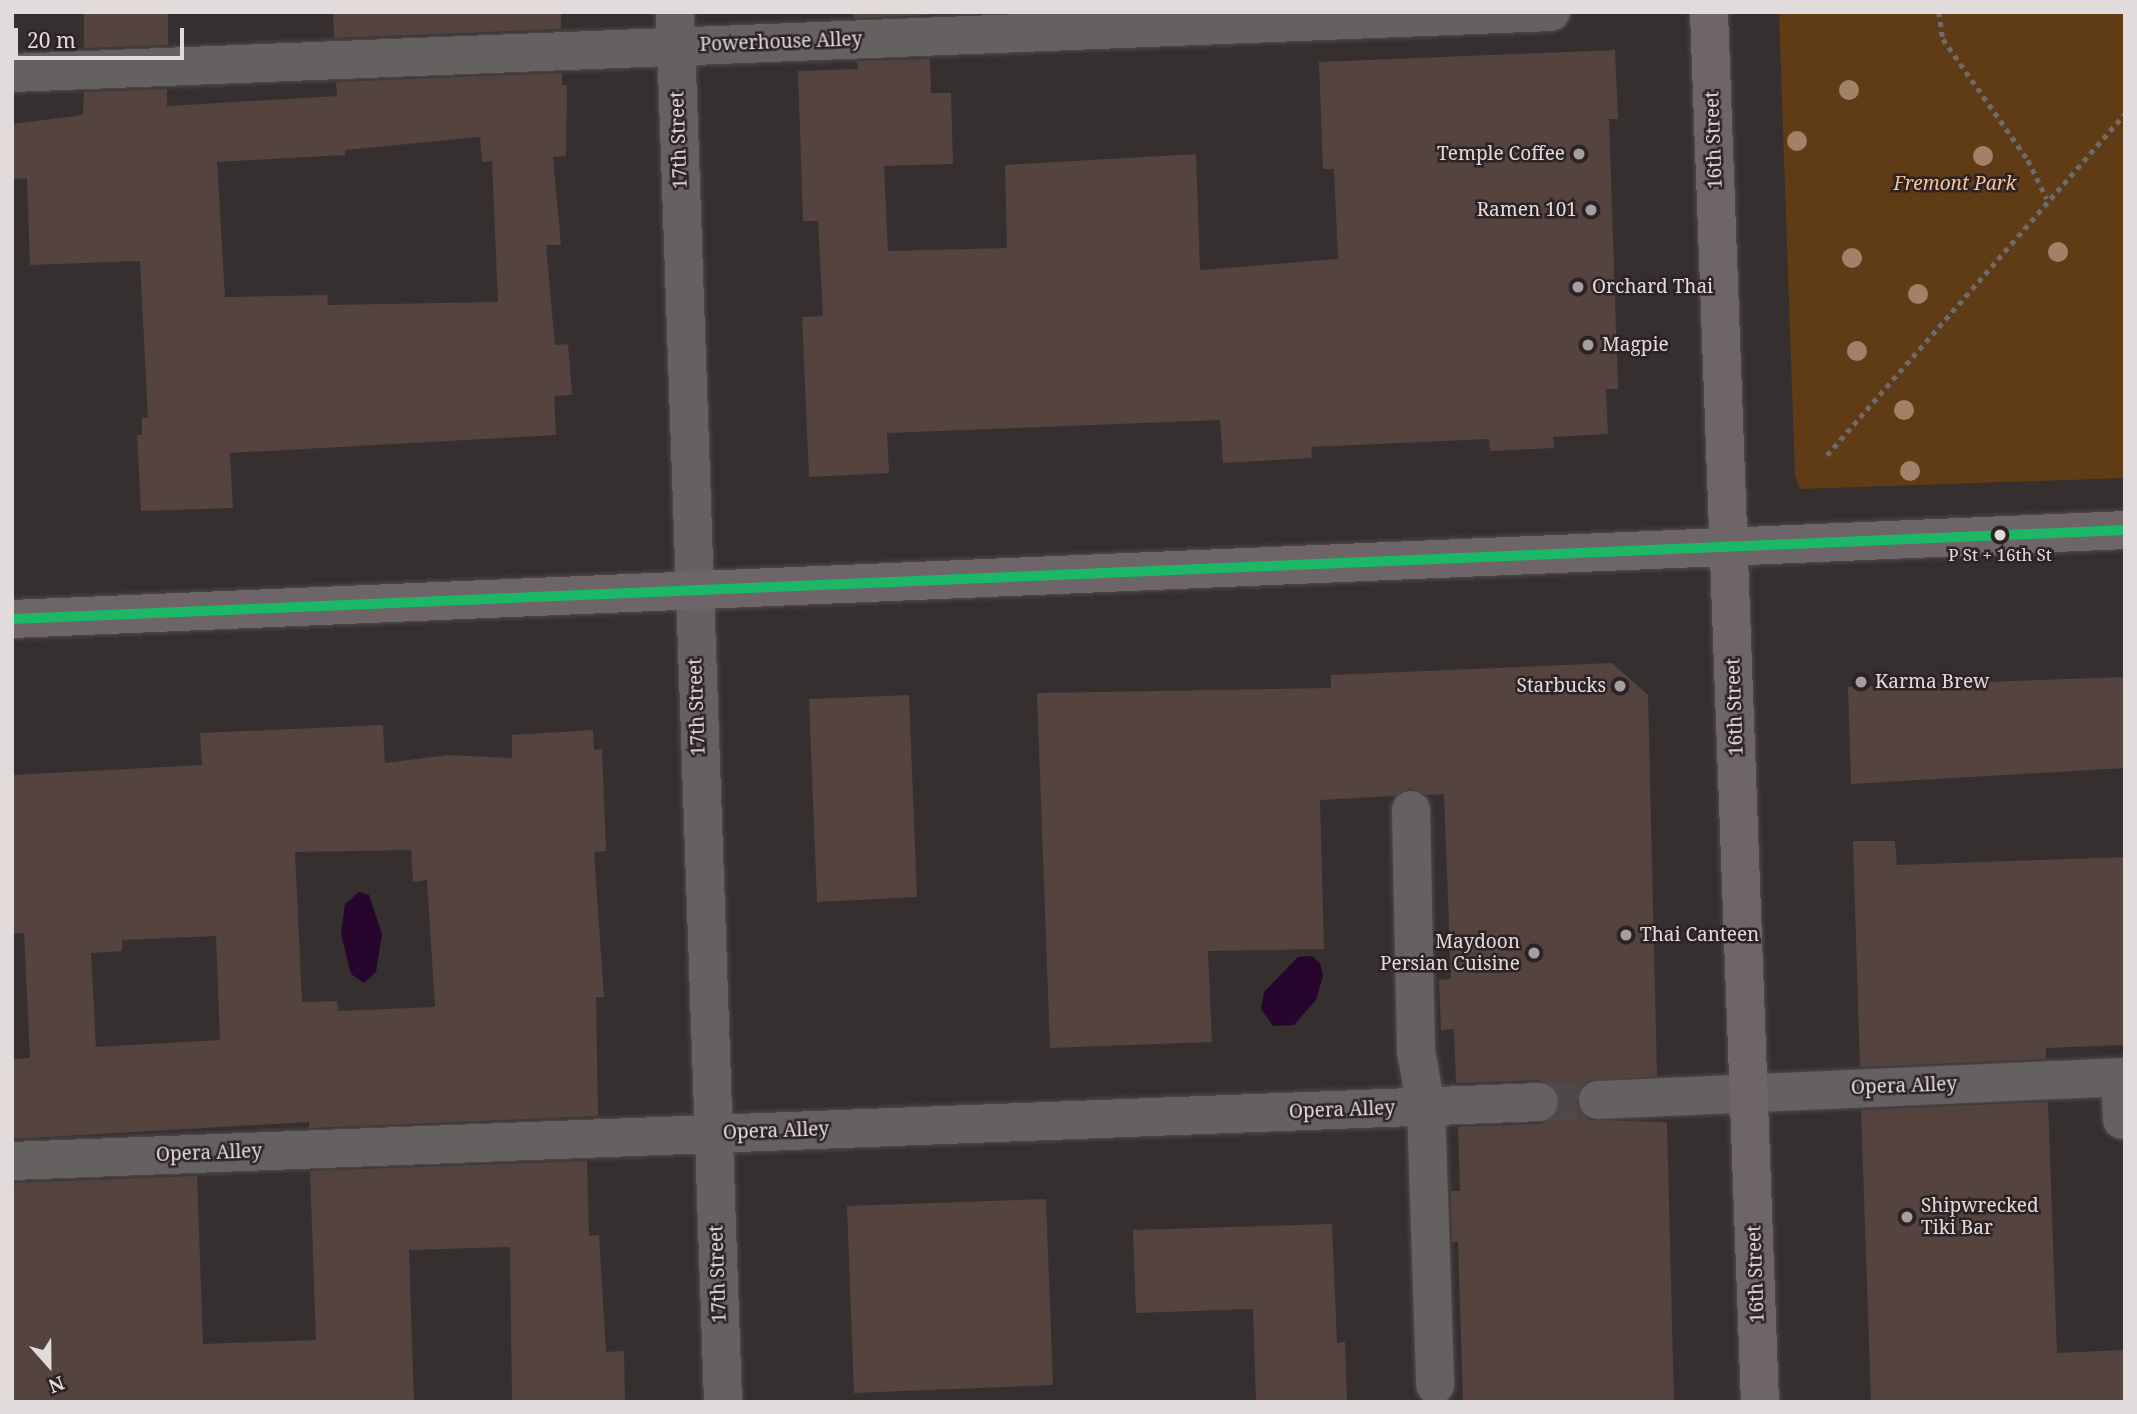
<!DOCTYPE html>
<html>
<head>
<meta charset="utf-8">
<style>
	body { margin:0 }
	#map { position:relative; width:2137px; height:1414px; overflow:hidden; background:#352f30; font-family:"Noto Serif",serif }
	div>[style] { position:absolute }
	.green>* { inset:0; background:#5f3c16 }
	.water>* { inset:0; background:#27062e }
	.building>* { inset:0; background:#54433f }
	.minor-tunnel>* { height:38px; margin-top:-19px; transform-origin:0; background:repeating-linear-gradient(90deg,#4f494a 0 38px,transparent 0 57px) }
	.path>* { height:4.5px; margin-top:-2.25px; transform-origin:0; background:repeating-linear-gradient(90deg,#6f6a6c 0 5px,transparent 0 10px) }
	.roads { filter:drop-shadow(0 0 2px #504b4c) drop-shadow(0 0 2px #504b4c) }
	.minor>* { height:38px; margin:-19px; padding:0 19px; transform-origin:19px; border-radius:19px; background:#656161 }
	.major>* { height:38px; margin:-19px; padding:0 19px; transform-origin:19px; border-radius:19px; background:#6d6568 }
	.bus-1>* { height:10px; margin:-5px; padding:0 5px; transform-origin:5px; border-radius:5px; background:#1ab867 }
	.trees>* { width:20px; height:20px; margin:-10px; border-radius:50%; background:#a18268 }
	.dots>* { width:19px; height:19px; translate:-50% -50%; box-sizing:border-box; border:4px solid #2d2324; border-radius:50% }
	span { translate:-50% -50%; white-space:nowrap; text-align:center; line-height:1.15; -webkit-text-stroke:5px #2d2324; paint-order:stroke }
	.bus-label { font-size:17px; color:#e2dbdc }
	.street-label { font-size:19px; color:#e2dbdc }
	.poi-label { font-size:19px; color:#e2dbdc }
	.right { translate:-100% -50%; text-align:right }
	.left { translate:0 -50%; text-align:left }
	.park-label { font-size:19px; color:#f9c596; font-style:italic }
	.frame { position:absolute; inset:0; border:14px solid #e2dbdc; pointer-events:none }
	.north { position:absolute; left:14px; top:1330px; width:70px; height:70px; -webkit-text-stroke:5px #2d2324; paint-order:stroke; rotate:159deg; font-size:19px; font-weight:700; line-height:28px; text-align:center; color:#e2dbdc }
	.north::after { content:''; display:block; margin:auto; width:24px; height:32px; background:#e2dbdc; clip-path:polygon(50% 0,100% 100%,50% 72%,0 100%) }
	.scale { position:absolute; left:14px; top:28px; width:170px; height:32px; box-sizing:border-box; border:4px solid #e2dbdc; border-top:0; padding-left:9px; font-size:21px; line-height:24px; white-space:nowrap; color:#e2dbdc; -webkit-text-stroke:5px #2d2324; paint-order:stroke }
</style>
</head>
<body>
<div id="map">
	<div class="green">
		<div style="clip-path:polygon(1779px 12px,2125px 12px,2125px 478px,1800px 489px,1795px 476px)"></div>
	</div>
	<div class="water">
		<div style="clip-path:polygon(359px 892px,369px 895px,382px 934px,376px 972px,364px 983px,351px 974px,341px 934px,345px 904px)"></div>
		<div style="clip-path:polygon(1312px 956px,1320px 963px,1323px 976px,1316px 1000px,1294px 1025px,1273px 1026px,1261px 1009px,1264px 992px,1298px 957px)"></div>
	</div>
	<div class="building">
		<div style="clip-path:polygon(84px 12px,168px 12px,168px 45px,84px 48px)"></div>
		<div style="clip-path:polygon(333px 12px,561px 12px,561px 29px,334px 38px)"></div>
		<div style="clip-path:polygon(853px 12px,929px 12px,929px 15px,853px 18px)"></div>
		<div style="clip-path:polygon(1615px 50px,1618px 119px,1609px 119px,1618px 389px,1606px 389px,1608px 434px,1553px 437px,1554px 448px,1490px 451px,1489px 439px,1311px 447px,1312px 458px,1223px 463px,1220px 420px,887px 433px,889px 473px,809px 477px,802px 317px,823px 316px,818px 221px,803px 221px,798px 71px,858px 69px,857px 61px,930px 59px,931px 93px,951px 93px,953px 164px,884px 166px,888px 251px,1007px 248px,1005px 165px,1196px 154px,1200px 270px,1338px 259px,1334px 169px,1323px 169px,1319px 62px)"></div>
		<div style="clip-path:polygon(evenodd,562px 73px,562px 85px,567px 85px,566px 156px,553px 157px,561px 245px,546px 245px,555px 345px,568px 344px,572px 395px,554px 396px,556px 435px,230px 453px,233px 508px,141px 511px,137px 435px,142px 435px,142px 417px,148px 418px,140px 261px,30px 265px,27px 178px,12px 179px,12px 124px,83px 115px,84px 92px,167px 89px,167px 106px,337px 96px,336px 82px,562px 73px,480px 137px,482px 162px,492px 161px,498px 302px,328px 305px,327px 295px,225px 297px,217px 162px,345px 155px,345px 150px,480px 137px)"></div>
		<div style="clip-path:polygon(1612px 663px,1648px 695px,1657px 1076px,1587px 1081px,1576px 1102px,1589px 1120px,1667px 1122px,1674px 1402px,1463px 1402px,1458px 1242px,1452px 1242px,1451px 1191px,1460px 1191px,1458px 1127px,1541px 1124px,1558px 1113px,1561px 1102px,1557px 1090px,1539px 1080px,1456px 1083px,1454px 1029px,1441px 1030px,1439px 980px,1451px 979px,1444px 794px,1426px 795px,1410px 788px,1395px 796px,1320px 800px,1324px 949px,1208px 951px,1212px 1042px,1050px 1048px,1037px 693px,1331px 688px,1331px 675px)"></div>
		<div style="clip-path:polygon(2125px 677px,2125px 768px,1851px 784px,1848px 687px)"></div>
		<div style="clip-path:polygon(909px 695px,917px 897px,817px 902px,809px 699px)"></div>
		<div style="clip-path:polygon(evenodd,383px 725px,385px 763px,448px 755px,512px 758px,512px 735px,593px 730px,594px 750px,602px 749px,606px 851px,594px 852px,604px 997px,596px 997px,598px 1116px,309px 1128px,309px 1122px,12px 1139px,12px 1059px,30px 1058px,24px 933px,12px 934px,12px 775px,202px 765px,200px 733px,383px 725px,411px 850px,413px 882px,427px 880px,435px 1007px,338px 1011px,337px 1001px,302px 1002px,295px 852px,411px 850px,383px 725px,216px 936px,220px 1040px,96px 1047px,91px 953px,122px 951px,122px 940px,216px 936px)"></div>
		<div style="clip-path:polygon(1853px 841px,1895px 841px,1897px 865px,2125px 857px,2125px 1045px,2046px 1048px,2046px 1059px,1860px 1067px)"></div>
		<div style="clip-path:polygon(2048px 1102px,2057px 1353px,2125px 1350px,2125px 1402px,1871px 1402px,1861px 1110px)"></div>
		<div style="clip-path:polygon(587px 1161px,589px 1236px,599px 1235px,606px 1352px,624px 1351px,625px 1402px,512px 1402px,510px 1247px,409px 1250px,414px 1402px,12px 1402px,12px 1183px,197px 1176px,203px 1344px,316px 1340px,310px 1171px)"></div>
		<div style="clip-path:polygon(1046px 1199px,1053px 1385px,854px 1393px,847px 1206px)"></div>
		<div style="clip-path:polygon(1332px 1224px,1337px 1343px,1345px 1342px,1347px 1402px,1256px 1402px,1253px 1309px,1136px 1313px,1133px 1230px)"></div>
	</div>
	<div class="minor-tunnel">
		<div style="left:1539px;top:1102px;width:59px;rotate:-1.9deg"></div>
	</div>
	<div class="path">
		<div style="left:1939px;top:12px;width:27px;rotate:82deg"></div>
		<div style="left:1943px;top:39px;width:148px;rotate:54.9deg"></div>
		<div style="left:2028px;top:160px;width:43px;rotate:64deg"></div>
		<div style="left:1827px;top:455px;width:454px;rotate:-48.9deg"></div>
	</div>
	<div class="roads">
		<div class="minor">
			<div style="left:675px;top:12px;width:1391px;rotate:88.02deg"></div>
			<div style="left:12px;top:73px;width:1540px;rotate:-2.27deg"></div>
			<div style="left:1411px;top:810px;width:241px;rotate:88.8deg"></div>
			<div style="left:1416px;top:1051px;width:57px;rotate:79.9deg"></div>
			<div style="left:1426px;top:1107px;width:278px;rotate:88.1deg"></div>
			<div style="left:2120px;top:1077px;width:43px;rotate:87.3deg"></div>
			<div style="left:1598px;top:1100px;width:528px;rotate:-2.5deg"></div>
			<div style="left:12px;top:1161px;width:1528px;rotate:-2.21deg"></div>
		</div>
		<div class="major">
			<div style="left:1709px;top:12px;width:1391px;rotate:87.9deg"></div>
			<div style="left:12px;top:619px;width:2115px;rotate:-2.41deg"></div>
		</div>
	</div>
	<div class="bus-1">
		<div style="left:12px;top:619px;width:2115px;rotate:-2.41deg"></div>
	</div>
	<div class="trees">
		<div style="left:1849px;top:90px"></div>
		<div style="left:1797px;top:141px"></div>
		<div style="left:1983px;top:156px"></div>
		<div style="left:2058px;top:252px"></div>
		<div style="left:1852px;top:258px"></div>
		<div style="left:1918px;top:294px"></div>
		<div style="left:1857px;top:351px"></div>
		<div style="left:1904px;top:410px"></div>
		<div style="left:1910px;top:471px"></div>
	</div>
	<div class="dots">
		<div style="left:1579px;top:154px;background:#a59fa0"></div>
		<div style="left:1591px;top:210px;background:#a59fa0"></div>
		<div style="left:1578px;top:287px;background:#a59fa0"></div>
		<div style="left:1588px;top:345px;background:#a59fa0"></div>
		<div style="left:2000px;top:535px;background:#e2dbdc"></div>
		<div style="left:1861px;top:682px;background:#a59fa0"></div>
		<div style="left:1620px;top:686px;background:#a59fa0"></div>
		<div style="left:1626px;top:935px;background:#a59fa0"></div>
		<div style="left:1534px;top:953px;background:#a59fa0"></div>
		<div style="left:1907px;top:1217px;background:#a59fa0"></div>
	</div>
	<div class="bus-label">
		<span style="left:2000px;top:555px">P St + 16th St</span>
	</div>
	<div class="street-label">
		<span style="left:781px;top:42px;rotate:-2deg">Powerhouse Alley</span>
		<span style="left:679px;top:140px;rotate:-92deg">17th Street</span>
		<span style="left:1714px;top:140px;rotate:-92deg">16th Street</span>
		<span style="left:697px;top:707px;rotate:-92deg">17th Street</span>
		<span style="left:1735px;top:707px;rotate:-92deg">16th Street</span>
		<span style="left:1904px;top:1086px;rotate:-2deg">Opera Alley</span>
		<span style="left:1342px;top:1110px;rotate:-2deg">Opera Alley</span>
		<span style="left:776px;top:1131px;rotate:-2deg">Opera Alley</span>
		<span style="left:209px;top:1153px;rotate:-2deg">Opera Alley</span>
		<span style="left:718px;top:1274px;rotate:-92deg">17th Street</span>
		<span style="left:1756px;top:1274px;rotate:-92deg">16th Street</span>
	</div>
	<div class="poi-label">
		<span class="right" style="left:1565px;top:154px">Temple Coffee</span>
		<span class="right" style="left:1577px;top:210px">Ramen 101</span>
		<span class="left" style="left:1592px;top:287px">Orchard Thai</span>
		<span class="left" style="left:1602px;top:345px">Magpie</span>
		<span class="left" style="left:1875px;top:682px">Karma Brew</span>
		<span class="right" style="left:1606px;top:686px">Starbucks</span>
		<span class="left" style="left:1640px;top:935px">Thai Canteen</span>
		<span class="right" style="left:1520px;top:953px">Maydoon<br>Persian Cuisine</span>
		<span class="left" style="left:1921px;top:1217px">Shipwrecked<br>Tiki Bar</span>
	</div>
	<div class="park-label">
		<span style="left:1955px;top:184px">Fremont Park</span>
	</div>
	<div class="frame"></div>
	<div class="north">N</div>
	<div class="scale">20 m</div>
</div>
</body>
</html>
